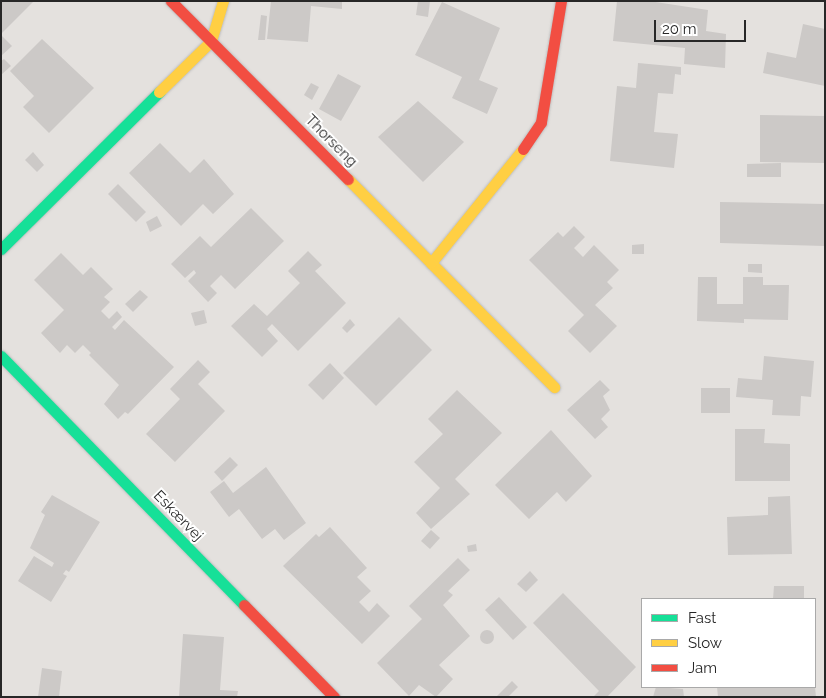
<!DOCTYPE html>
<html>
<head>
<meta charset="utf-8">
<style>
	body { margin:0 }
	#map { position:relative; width:826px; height:698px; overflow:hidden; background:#e4e1de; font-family:Raleway,sans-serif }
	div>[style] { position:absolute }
	.building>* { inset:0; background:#ccc9c7 }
	.round { border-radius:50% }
	.roads { filter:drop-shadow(0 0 1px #bebebf) drop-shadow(0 0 1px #bebebf) }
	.fast>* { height:11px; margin:-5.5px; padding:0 5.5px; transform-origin:5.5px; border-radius:5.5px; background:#16e098 }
	.slow>* { height:11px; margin:-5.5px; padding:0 5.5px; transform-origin:5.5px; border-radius:5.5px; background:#ffcf43 }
	.jam>* { height:11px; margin:-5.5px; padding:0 5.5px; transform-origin:5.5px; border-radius:5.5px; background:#f24e42 }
	span { translate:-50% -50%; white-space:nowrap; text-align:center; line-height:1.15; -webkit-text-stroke:4px #fff; paint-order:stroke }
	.street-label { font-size:15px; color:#272727 }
	.frame { position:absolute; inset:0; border:2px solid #272727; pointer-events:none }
	.legend { position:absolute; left:641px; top:598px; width:175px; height:90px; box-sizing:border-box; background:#fff; border:1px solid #a9a9a9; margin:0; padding:6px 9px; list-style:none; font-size:15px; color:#272727 }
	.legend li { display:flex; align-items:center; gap:10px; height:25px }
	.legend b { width:25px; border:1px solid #a9a9a9 }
	.scale { position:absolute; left:654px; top:20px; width:92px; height:22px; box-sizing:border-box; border:2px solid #272727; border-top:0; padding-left:6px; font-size:15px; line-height:18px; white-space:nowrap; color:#272727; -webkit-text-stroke:4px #fff; paint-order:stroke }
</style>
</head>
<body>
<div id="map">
	<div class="building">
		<div style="clip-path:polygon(1px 1px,34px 1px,1px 34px)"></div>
		<div style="clip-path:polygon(271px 1px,342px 1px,342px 9px,311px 6px,308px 42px,267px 39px)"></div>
		<div style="clip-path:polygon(418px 1px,430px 1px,428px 17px,416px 15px)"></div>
		<div style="clip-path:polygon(617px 1px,649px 1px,708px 10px,706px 31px,726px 34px,725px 68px,684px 64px,685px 48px,613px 41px)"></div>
		<div style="clip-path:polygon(442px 2px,500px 28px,479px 80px,498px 88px,487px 114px,452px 98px,462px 77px,415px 55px)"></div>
		<div style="clip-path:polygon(261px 15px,267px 16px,265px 40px,258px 40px)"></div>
		<div style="clip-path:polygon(803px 24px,825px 29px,825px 86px,763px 73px,767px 52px,796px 58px)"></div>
		<div style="clip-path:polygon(1px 35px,12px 46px,1px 56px)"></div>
		<div style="clip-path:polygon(42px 39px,94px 88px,49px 133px,23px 107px,34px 96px,10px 71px)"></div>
		<div style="clip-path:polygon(4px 59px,11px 66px,1px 75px,1px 61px)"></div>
		<div style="clip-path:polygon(638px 63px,681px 67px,681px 75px,675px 74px,673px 94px,658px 93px,654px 132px,678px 134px,674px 168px,610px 161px,617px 86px,636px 88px)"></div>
		<div style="clip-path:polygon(338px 74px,361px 86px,341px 121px,319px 109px)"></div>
		<div style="clip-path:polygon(311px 83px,319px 87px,312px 100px,304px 95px)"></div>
		<div style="clip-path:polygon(418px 101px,464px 142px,423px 182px,378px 137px)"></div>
		<div style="clip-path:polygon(760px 115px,825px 116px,825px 163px,760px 162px)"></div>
		<div style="clip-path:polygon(160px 143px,190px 173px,204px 159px,234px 194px,213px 214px,203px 204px,181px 226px,129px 173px)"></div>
		<div style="clip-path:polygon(33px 152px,44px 165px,37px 172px,25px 160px)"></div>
		<div style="clip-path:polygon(781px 163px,781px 177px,747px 177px,747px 164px)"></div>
		<div style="clip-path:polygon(118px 184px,146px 212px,136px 222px,108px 194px)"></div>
		<div style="clip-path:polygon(720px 202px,825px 204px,825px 246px,720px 243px)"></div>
		<div style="clip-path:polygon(251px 208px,284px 241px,235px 289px,221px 275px,210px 286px,217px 293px,208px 302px,188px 281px,196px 273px,194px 270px,185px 278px,171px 264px,200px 236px,211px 247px)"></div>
		<div style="clip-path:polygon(157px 216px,162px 226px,150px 232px,146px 222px)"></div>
		<div style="clip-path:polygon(574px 226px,585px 237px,574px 248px,583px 257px,594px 245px,619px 270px,607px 282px,613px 288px,595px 305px,617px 326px,590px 353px,568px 331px,584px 315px,529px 260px,558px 232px,563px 237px)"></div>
		<div style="clip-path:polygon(644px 244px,644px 254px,632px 254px,632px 245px)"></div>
		<div style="clip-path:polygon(308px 251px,322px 265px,315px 271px,346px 303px,298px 351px,272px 324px,267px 329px,278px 341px,262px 357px,231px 326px,254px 304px,267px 316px,300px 283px,288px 271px)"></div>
		<div style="clip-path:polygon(61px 253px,83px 275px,91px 267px,113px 289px,104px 297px,110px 302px,101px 311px,109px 319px,117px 311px,122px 317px,112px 327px,115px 330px,124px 320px,174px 367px,128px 414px,125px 412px,118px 419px,104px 404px,119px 385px,89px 355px,91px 353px,83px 345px,75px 353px,67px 345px,60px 353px,41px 333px,64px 310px,34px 280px)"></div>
		<div style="clip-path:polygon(748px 264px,762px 264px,762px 273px,748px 272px)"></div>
		<div style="clip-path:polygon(698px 277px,717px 277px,717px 304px,743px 304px,743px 277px,763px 277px,763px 285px,789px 285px,788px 320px,744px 319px,744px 323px,697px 321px)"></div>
		<div style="clip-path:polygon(140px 290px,148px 297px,133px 312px,125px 304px)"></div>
		<div style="clip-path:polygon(204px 310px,207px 323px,195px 326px,191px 313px)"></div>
		<div style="clip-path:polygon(399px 317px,432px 350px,376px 406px,343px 373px)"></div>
		<div style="clip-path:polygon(350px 319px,355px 325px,347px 333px,342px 328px)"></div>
		<div style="clip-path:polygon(764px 356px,814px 361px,811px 397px,801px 396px,800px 416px,772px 415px,773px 400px,736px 397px,738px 378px,762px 380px)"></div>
		<div style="clip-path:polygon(198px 360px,210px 372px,198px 384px,225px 411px,175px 462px,146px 434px,180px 399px,170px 389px)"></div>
		<div style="clip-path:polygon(330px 363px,344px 378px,323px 400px,308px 385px)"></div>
		<div style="clip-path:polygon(600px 380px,610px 390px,603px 396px,610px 410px,601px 419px,608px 427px,595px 439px,567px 410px)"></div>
		<div style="clip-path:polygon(701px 388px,730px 388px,730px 413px,701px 413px)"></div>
		<div style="clip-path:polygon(457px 390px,502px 433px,455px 479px,470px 494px,431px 529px,416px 513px,440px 488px,414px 462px,443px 434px,428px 419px)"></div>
		<div style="clip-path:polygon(735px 429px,765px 429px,764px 443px,790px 444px,790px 481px,735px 481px)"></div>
		<div style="clip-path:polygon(551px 430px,592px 476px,566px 502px,557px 492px,529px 519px,495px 485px)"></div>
		<div style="clip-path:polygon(230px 457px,238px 465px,222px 481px,214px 472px)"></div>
		<div style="clip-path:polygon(266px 467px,306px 523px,284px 540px,275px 529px,262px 539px,239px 509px,229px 517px,210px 492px,224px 481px,233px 493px)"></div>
		<div style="clip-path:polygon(52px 495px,100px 522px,69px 572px,66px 570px,63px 574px,67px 576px,51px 602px,18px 581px,34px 556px,52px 567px,54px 563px,30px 548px,45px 515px,41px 512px)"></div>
		<div style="clip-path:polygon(790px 496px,792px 554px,728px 555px,727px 517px,768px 515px,768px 497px)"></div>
		<div style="clip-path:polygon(330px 527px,367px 568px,357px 577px,371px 591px,359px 602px,369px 612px,377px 603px,390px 616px,362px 644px,283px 566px,316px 534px,319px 537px)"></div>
		<div style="clip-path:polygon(431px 530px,440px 538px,430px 549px,421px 541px)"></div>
		<div style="clip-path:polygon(476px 544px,477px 551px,468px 552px,467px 546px)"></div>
		<div style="clip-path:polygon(458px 558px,470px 570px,448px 591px,453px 595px,443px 605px,470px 636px,439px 665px,453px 679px,436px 697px,419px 685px,409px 696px,377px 663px,422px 619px,409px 606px)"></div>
		<div style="clip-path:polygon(530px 571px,538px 580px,526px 592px,517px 584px)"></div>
		<div style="clip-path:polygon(774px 586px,804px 586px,804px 599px,773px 599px)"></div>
		<div style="clip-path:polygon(563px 593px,636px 667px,607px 697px,593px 697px,599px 691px,533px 623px)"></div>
		<div style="clip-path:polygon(499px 597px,527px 627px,513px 640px,485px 610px)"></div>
		<div class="round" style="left:480px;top:630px;width:14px;height:14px"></div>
		<div style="clip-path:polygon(183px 634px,224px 637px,220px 690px,238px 691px,237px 697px,179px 697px)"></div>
		<div style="clip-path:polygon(42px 668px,62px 671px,59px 697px,38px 697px)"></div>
		<div style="clip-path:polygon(512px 681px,518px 687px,508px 697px,496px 697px)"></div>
		<div style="clip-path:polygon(656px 687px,683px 689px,684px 697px,653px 697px)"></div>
		<div style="clip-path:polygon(717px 687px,815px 687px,816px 697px,718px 697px)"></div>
	</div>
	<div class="roads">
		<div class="fast">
			<div style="left:1px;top:249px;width:223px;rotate:-44.8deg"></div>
			<div style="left:1px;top:356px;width:348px;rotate:45.7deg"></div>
		</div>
		<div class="slow">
			<div style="left:159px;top:92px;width:73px;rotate:-44.4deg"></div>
			<div style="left:211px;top:41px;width:42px;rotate:-73.3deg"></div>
			<div style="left:523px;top:149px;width:146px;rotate:128.9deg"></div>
			<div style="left:431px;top:263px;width:175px;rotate:45.2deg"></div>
			<div style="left:348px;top:179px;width:118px;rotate:45.3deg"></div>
		</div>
		<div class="jam">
			<div style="left:171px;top:1px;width:251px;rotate:45.2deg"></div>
			<div style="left:523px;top:149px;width:32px;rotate:-56deg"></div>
			<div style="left:541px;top:122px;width:123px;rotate:-80.6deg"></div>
			<div style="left:244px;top:605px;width:129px;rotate:45.6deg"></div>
		</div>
	</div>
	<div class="street-label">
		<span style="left:331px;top:141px;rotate:45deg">Thorseng</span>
		<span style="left:178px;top:516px;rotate:46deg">Eskærvej</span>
	</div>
	<div class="frame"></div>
	<ul class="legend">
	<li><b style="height:6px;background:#16e098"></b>Fast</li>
	<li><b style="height:6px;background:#ffcf43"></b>Slow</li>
	<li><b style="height:6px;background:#f24e42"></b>Jam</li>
	</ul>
	<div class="scale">20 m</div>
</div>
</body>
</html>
